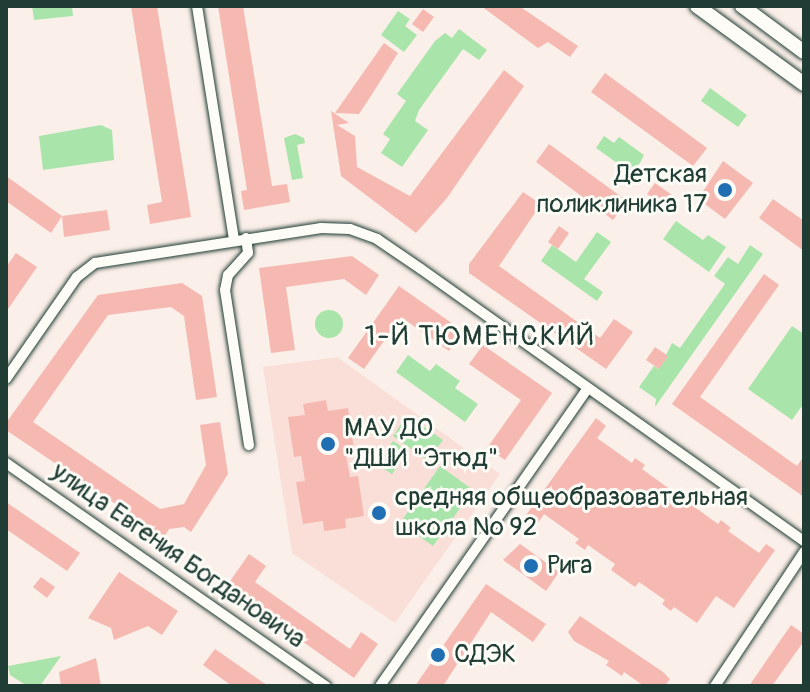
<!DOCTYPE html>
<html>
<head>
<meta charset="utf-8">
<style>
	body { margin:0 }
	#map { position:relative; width:810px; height:692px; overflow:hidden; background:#fbefe9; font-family:Pangolin,sans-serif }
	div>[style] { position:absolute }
	.built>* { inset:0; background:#f9dfd8 }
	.green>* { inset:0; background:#a9e5aa }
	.round { border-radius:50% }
	.building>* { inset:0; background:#f5b9b2 }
	.roads { filter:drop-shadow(0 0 2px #1f3d34) drop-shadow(0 0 2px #1f3d34) }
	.street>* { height:10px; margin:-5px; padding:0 5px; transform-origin:5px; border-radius:5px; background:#fdfcf7 }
	.secondary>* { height:14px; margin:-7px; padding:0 7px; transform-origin:7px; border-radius:7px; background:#fdfcf7 }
	.dots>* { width:22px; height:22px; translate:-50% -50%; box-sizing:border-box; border:4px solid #fdfcf7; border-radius:50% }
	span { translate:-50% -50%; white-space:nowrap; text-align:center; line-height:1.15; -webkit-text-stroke:6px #fdfcf7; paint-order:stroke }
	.poi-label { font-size:26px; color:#1f3d34 }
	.right { translate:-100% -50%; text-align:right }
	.left { translate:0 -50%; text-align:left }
	.street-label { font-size:26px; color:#1f3d34 }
	.neighbourhood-label { font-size:28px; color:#1f3d34; letter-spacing:2px }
	.frame { position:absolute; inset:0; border:8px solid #1f3d34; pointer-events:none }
</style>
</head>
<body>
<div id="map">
	<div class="built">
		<div style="clip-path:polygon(337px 357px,500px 474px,395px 623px,292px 553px,263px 367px)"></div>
	</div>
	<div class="green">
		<div style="clip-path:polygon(32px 6px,72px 6px,73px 16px,34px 20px)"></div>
		<div style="clip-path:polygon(398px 11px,410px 19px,405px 26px,417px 35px,404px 52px,381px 35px)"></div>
		<div style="clip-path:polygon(459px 29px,487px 50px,479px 60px,463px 49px,419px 110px,415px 121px,428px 130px,402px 167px,381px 153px,390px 139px,383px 134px,406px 101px,397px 94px,435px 41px,445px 33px,452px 38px)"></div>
		<div style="clip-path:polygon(710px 88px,747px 115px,738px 127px,701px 101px)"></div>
		<div style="clip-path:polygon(101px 125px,112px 130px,114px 160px,43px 170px,39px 136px)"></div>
		<div style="clip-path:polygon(295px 134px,304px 138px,305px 143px,297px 145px,303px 178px,292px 180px,284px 138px)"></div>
		<div style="clip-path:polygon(604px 136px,614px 143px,619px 137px,644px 155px,634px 175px,596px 148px)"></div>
		<div style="clip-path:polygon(676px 221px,703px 240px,708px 235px,726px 247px,709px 272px,663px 239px)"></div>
		<div style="clip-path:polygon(597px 232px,611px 242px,584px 279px,603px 292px,597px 301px,541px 261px,552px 245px,576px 262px)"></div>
		<div style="clip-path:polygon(750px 245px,763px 254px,655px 407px,656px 399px,639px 387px,654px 366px,659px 369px,672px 343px,680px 348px,725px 284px,714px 276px,728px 257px,738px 264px)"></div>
		<div class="round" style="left:315px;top:310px;width:28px;height:28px"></div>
		<div style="clip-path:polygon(792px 326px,804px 334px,804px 403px,792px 420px,748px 389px)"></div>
		<div style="clip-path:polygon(408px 355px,430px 371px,436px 364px,460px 381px,455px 388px,478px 404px,465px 422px,396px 372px)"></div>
		<div style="clip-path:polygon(407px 415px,443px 440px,428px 461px,393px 436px)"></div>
		<div style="clip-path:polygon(393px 441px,408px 451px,392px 474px,376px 464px)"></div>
		<div style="clip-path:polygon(440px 466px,473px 490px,433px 546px,400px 523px)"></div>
		<div style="clip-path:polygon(61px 656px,40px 686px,27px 686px,10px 675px,8px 666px)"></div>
	</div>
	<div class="building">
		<div style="clip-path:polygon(131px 6px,157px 6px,191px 217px,150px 224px,147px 205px,162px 202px)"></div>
		<div style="clip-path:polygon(218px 6px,243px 6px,272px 186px,287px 184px,290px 202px,244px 210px,241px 191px,247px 190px)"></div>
		<div style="clip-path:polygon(481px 6px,519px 6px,578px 46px,570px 57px,548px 42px,538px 48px)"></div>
		<div style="clip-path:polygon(423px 9px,434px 17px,423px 32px,412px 24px)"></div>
		<div style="clip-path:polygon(384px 43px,398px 53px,369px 99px,359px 114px,335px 113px)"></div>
		<div style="clip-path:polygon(504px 70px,524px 86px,447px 198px,416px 233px,341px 176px,331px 111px,349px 123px,337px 125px,355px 136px,357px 167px,410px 196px)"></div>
		<div style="clip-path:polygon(605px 73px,707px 148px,693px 166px,591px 92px)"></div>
		<div style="clip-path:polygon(549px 144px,627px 201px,613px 220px,536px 162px)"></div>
		<div style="clip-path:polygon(723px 161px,753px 183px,725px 219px,698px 199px)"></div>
		<div style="clip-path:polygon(6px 176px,62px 216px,51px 233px,6px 201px)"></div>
		<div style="clip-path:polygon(655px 183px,672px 195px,664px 206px,647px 194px)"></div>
		<div style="clip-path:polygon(523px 192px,541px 204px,499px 266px,600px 338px,614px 319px,633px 332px,606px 369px,469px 273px,469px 264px)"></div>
		<div style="clip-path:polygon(773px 199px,804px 221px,804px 251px,759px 218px)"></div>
		<div style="clip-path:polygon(107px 210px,110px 230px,64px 237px,62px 216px)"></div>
		<div style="clip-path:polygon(559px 226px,569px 233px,558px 249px,548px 242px)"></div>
		<div style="clip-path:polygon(16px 253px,37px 267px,6px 312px,6px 267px)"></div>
		<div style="clip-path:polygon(352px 256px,379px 275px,366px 295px,344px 279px,286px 287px,295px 350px,271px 353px,259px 268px)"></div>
		<div style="clip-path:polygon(764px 274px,779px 285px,700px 397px,797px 466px,804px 456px,804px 497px,672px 404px)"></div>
		<div style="clip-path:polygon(182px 283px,202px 296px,217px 397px,196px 400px,184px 316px,171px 307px,108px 315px,33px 422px,160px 509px,184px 504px,206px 465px,200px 425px,220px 422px,228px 474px,191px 532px,184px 527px,169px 529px,164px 537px,6px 430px,6px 423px,98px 295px)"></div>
		<div style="clip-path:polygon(399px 286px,463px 331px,449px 351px,401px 317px,364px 369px,348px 358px)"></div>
		<div style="clip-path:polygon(483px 345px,552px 393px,505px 460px,487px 448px,521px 400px,469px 364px)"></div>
		<div style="clip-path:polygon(655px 347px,668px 356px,659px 369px,646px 360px)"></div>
		<div style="clip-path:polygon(326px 400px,328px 411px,348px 408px,354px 449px,345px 450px,350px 477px,358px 476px,364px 516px,345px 519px,346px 528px,324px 531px,323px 521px,303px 524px,296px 482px,305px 481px,301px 456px,294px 457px,288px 417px,305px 415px,303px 404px)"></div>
		<div style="clip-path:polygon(596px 418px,606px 426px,597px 438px,632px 463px,635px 458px,645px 465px,642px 469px,718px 524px,721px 520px,731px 528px,728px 531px,759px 553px,766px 544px,775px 550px,734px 608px,716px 596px,697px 623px,674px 607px,671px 611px,662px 604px,665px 600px,639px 582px,635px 587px,611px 570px,615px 564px,588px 545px,585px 550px,575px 543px,579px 539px,544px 514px,538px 523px,526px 515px)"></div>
		<div style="clip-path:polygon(6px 502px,80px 553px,67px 571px,6px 529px)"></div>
		<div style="clip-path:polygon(520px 544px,559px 572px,546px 591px,503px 560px)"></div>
		<div style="clip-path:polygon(249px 554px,266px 566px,255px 582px,350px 649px,361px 632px,378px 644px,354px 678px,226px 587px)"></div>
		<div style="clip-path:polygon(119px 572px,178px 611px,162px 635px,148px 626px,114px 640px,111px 628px,88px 618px)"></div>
		<div style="clip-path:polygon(41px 577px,55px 587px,47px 598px,33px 587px)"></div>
		<div style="clip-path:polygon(486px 584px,546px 624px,533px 642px,491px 612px,443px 686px,415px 686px)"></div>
		<div style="clip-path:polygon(580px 616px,663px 672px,670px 679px,665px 686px,644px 686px,624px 672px,622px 676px,606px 665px,609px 661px,574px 641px,568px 632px)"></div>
		<div style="clip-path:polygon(791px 625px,804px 634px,804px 641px,772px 686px,749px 686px)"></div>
		<div style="clip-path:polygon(215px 649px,268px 686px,232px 686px,203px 665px)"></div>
		<div style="clip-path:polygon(96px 658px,101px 686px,61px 686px,59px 672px)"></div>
	</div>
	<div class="roads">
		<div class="street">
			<div style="left:197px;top:6px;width:237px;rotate:81deg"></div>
			<div style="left:246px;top:238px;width:15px;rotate:82deg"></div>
			<div style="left:248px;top:253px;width:30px;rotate:132deg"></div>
			<div style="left:228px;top:275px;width:15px;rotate:101deg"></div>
			<div style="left:225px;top:290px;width:157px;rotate:81.2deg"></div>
			<div style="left:6px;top:379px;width:124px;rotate:-55.2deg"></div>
			<div style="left:77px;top:277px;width:23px;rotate:-38deg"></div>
			<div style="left:95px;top:263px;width:229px;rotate:-8.8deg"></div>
			<div style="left:321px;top:228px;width:29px;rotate:2deg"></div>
			<div style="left:350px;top:229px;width:29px;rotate:20deg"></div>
			<div style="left:377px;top:239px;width:53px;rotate:34.3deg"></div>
			<div style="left:421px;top:269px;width:470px;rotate:35.4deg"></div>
			<div style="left:6px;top:463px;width:390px;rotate:34.9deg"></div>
			<div style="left:380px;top:686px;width:362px;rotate:-55.1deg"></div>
			<div style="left:715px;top:686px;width:161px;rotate:-56.4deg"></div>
		</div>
		<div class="secondary">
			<div style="left:697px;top:6px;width:132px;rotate:36.1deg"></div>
			<div style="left:742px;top:6px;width:77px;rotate:36.6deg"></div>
		</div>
	</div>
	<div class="dots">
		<div style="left:725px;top:190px;background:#1f6fb2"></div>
		<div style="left:328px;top:444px;background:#1f6fb2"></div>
		<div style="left:379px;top:513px;background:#1f6fb2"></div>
		<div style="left:531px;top:566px;background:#1f6fb2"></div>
		<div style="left:438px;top:655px;background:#1f6fb2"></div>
	</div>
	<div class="poi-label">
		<span class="right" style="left:707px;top:190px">Детская<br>поликлиника 17</span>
		<span class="left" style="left:344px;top:444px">МАУ ДО<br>"ДШИ "Этюд"</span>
		<span class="left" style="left:395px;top:513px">средняя общеобразовательная<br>школа № 92</span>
		<span class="left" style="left:547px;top:566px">Рига</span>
		<span class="left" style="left:454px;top:655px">СДЭК</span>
	</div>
	<div class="street-label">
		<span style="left:178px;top:556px;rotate:35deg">улица Евгения Богдановича</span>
	</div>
	<div class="neighbourhood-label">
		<span style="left:480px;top:337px">1-Й ТЮМЕНСКИЙ</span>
	</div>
	<div class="frame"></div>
</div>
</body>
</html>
